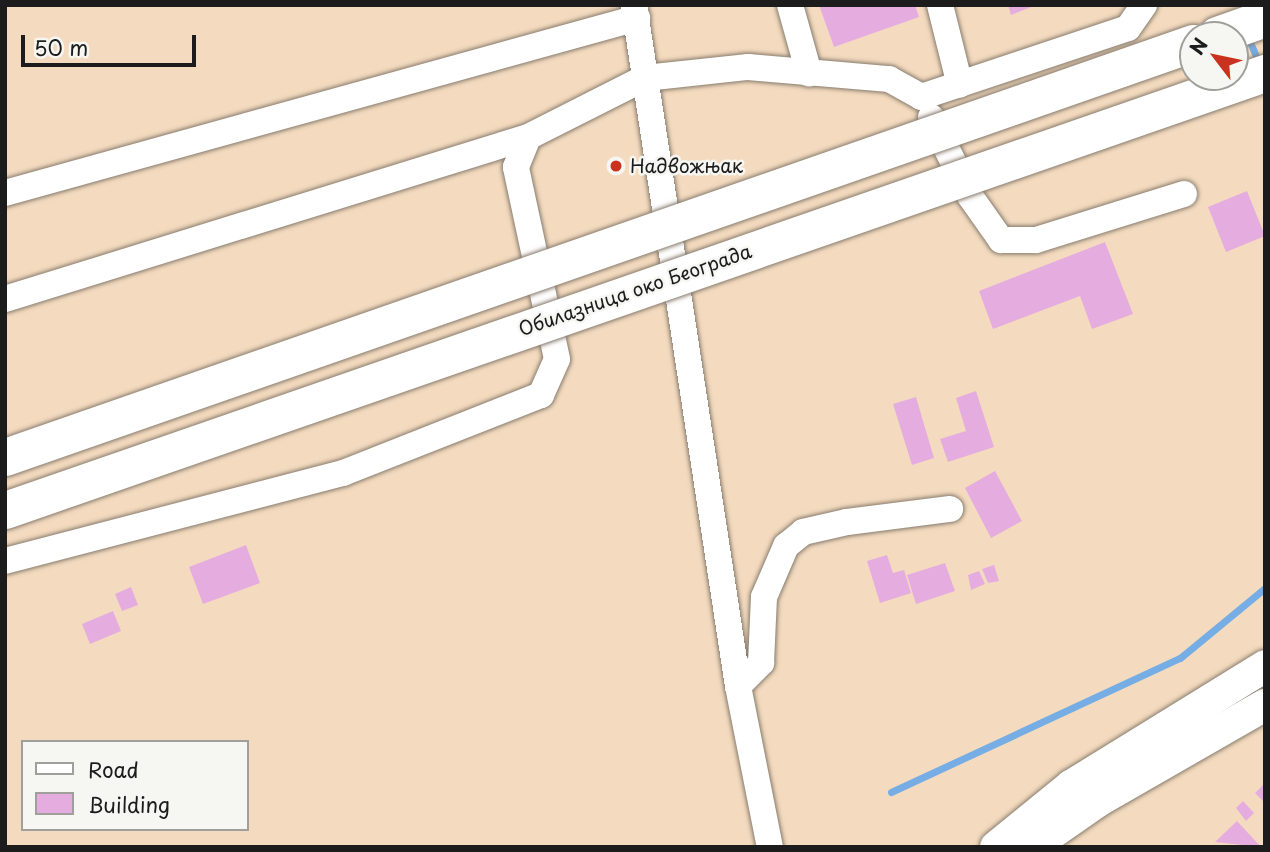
<!DOCTYPE html>
<html>
<head>
<meta charset="utf-8">
<style>
	body { margin:0 }
	#map { position:relative; width:1270px; height:852px; overflow:hidden; background:#f4dbbf; font-family:"Playpen Sans",sans-serif }
	div>[style] { position:absolute }
	.stream>* { height:7px; margin:-3.5px; padding:0 3.5px; transform-origin:3.5px; border-radius:3.5px; background:#75ade4 }
	.building>* { inset:0; background:#e5addf }
	.roads { filter:drop-shadow(0 0 2px #887c6e) drop-shadow(0 0 2px #887c6e) }
	.minor>* { height:26px; margin:-13px; padding:0 13px; transform-origin:13px; border-radius:13px; background:#fff }
	.major>* { height:32px; margin:-16px; padding:0 16px; transform-origin:16px; border-radius:16px; background:#fff }
	.highway>* { height:37px; margin:-18.5px; padding:0 18.5px; transform-origin:18.5px; border-radius:18.5px; background:#fff }
	.bridges { filter:drop-shadow(0 0 2px #887c6e) drop-shadow(0 0 2px #887c6e) }
	.highway-bridge>* { height:37px; margin:-18.5px; padding:0 18.5px; transform-origin:18.5px; border-radius:18.5px; background:#fff }
	.dots>* { width:19px; height:19px; translate:-50% -50%; box-sizing:border-box; border:4px solid #f6f6f2; border-radius:50% }
	span { translate:-50% -50%; white-space:nowrap; text-align:center; line-height:1.15; -webkit-text-stroke:5px #f6f6f2; paint-order:stroke }
	.poi-label { font-size:19px; color:#1c1c1c }
	.left { translate:0 -50%; text-align:left }
	.street-label { font-size:19px; color:#1c1c1c }
	.frame { position:absolute; inset:0; border:7px solid #1c1c1c; pointer-events:none }
	.legend { position:absolute; left:21px; top:740px; width:228px; height:91px; box-sizing:border-box; background:#f6f6f2; border:2px solid #9f9f9c; margin:0; padding:9px 12px; list-style:none; font-size:21px; color:#1c1c1c }
	.legend li { display:flex; align-items:center; gap:14px; height:35px }
	.legend b { width:35px; border:2px solid #9f9f9c }
	.north { position:absolute; left:1179px; top:21px; width:70px; height:70px; box-sizing:border-box; background:#f6f6f2; border:2px solid #9f9f9c; border-radius:50%; rotate:302deg; font-size:19px; font-weight:700; line-height:28px; text-align:center; color:#1c1c1c }
	.north::after { content:''; display:block; margin:auto; width:24px; height:32px; background:#c8321e; clip-path:polygon(50% 0,100% 100%,50% 72%,0 100%) }
	.scale { position:absolute; left:21px; top:35px; width:175px; height:32px; box-sizing:border-box; border:4px solid #1c1c1c; border-top:0; padding-left:9px; font-size:21px; line-height:24px; white-space:nowrap; color:#1c1c1c; -webkit-text-stroke:5px #f6f6f2; paint-order:stroke }
</style>
</head>
<body>
<div id="map">
	<div class="stream">
		<div style="left:1247px;top:35px;width:30px;rotate:67deg"></div>
		<div style="left:891px;top:792px;width:319px;rotate:-24.9deg"></div>
		<div style="left:1180px;top:658px;width:110px;rotate:-39.5deg"></div>
	</div>
	<div class="building">
		<div style="clip-path:polygon(819px 5px,915px 5px,919px 17px,834px 47px)"></div>
		<div style="clip-path:polygon(1008px 5px,1036px 5px,1011px 15px)"></div>
		<div style="clip-path:polygon(1247px 191px,1265px 236px,1226px 252px,1208px 207px)"></div>
		<div style="clip-path:polygon(1105px 242px,1133px 314px,1092px 329px,1080px 296px,993px 329px,979px 291px)"></div>
		<div style="clip-path:polygon(976px 391px,994px 447px,948px 462px,940px 439px,966px 431px,956px 398px)"></div>
		<div style="clip-path:polygon(916px 397px,934px 458px,912px 465px,893px 404px)"></div>
		<div style="clip-path:polygon(995px 471px,1022px 521px,991px 538px,965px 488px)"></div>
		<div style="clip-path:polygon(246px 545px,260px 583px,203px 604px,189px 567px)"></div>
		<div style="clip-path:polygon(887px 555px,893px 573px,904px 570px,911px 593px,880px 603px,867px 561px)"></div>
		<div style="clip-path:polygon(945px 563px,955px 591px,916px 604px,907px 575px)"></div>
		<div style="clip-path:polygon(994px 565px,999px 581px,988px 583px,982px 569px)"></div>
		<div style="clip-path:polygon(979px 571px,985px 584px,971px 590px,968px 575px)"></div>
		<div style="clip-path:polygon(131px 587px,138px 605px,122px 611px,115px 594px)"></div>
		<div style="clip-path:polygon(113px 611px,121px 631px,90px 644px,82px 624px)"></div>
		<div style="clip-path:polygon(1265px 783px,1265px 799px,1263px 801px,1255px 793px)"></div>
		<div style="clip-path:polygon(1243px 801px,1254px 813px,1246px 821px,1236px 808px)"></div>
		<div style="clip-path:polygon(1237px 821px,1261px 847px,1215px 842px)"></div>
	</div>
	<div class="roads">
		<div class="minor">
			<div style="left:634px;top:5px;width:689px;rotate:81.32deg"></div>
			<div style="left:738px;top:686px;width:164px;rotate:78.8deg"></div>
			<div style="left:790px;top:5px;width:71px;rotate:74.4deg"></div>
			<div style="left:940px;top:5px;width:82px;rotate:76deg"></div>
			<div style="left:931px;top:117px;width:88px;rotate:63.7deg"></div>
			<div style="left:970px;top:196px;width:54px;rotate:54.8deg"></div>
			<div style="left:1001px;top:240px;width:35px"></div>
			<div style="left:1036px;top:240px;width:155px;rotate:-17.3deg"></div>
			<div style="left:5px;top:193px;width:656px;rotate:-15.48deg"></div>
			<div style="left:5px;top:299px;width:548px;rotate:-17.21deg"></div>
			<div style="left:528px;top:137px;width:131px;rotate:-26.8deg"></div>
			<div style="left:645px;top:78px;width:104px;rotate:-6.1deg"></div>
			<div style="left:748px;top:67px;width:142px;rotate:4.9deg"></div>
			<div style="left:889px;top:79px;width:37px;rotate:29deg"></div>
			<div style="left:921px;top:97px;width:218px;rotate:-18.4deg"></div>
			<div style="left:1128px;top:28px;width:28px;rotate:-55deg"></div>
			<div style="left:5px;top:561px;width:349px;rotate:-14.6deg"></div>
			<div style="left:343px;top:473px;width:213px;rotate:-21.5deg"></div>
			<div style="left:541px;top:395px;width:39px;rotate:-66deg"></div>
			<div style="left:557px;top:359px;width:196px;rotate:-102.1deg"></div>
			<div style="left:516px;top:167px;width:32px;rotate:-68deg"></div>
			<div style="left:738px;top:686px;width:33px;rotate:-45deg"></div>
			<div style="left:761px;top:663px;width:66px;rotate:-87.4deg"></div>
			<div style="left:764px;top:597px;width:56px;rotate:-66.7deg"></div>
			<div style="left:786px;top:546px;width:22px;rotate:-39deg"></div>
			<div style="left:803px;top:532px;width:45px;rotate:-12.8deg"></div>
			<div style="left:847px;top:522px;width:104px;rotate:-7.2deg"></div>
		</div>
		<div class="major">
			<div style="left:996px;top:847px;width:97px;rotate:-39.1deg"></div>
			<div style="left:1071px;top:786px;width:228px;rotate:-31.7deg"></div>
			<div style="left:1032px;top:847px;width:80px;rotate:-34.9deg"></div>
			<div style="left:1098px;top:801px;width:193px;rotate:-29.9deg"></div>
		</div>
		<div class="highway">
			<div style="left:1217px;top:35px;width:51px;rotate:-19.5deg"></div>
		</div>
	</div>
	<div class="bridges">
		<div class="highway-bridge">
			<div style="left:5px;top:457px;width:1258px;rotate:-19.21deg"></div>
			<div style="left:5px;top:510px;width:1334px;rotate:-19.13deg"></div>
		</div>
	</div>
	<div class="dots">
		<div style="left:616px;top:166px;background:#c8321e"></div>
	</div>
	<div class="poi-label">
		<span class="left" style="left:630px;top:166px">Надвожњак</span>
	</div>
	<div class="street-label">
		<span style="left:635px;top:290px;rotate:-19deg">Обилазница око Београда</span>
	</div>
	<div class="frame"></div>
	<ul class="legend">
	<li><b style="height:9px;background:#fff"></b>Road</li>
	<li><b style="height:19px;background:#e5addf"></b>Building</li>
	</ul>
	<div class="north">N</div>
	<div class="scale">50 m</div>
</div>
</body>
</html>
